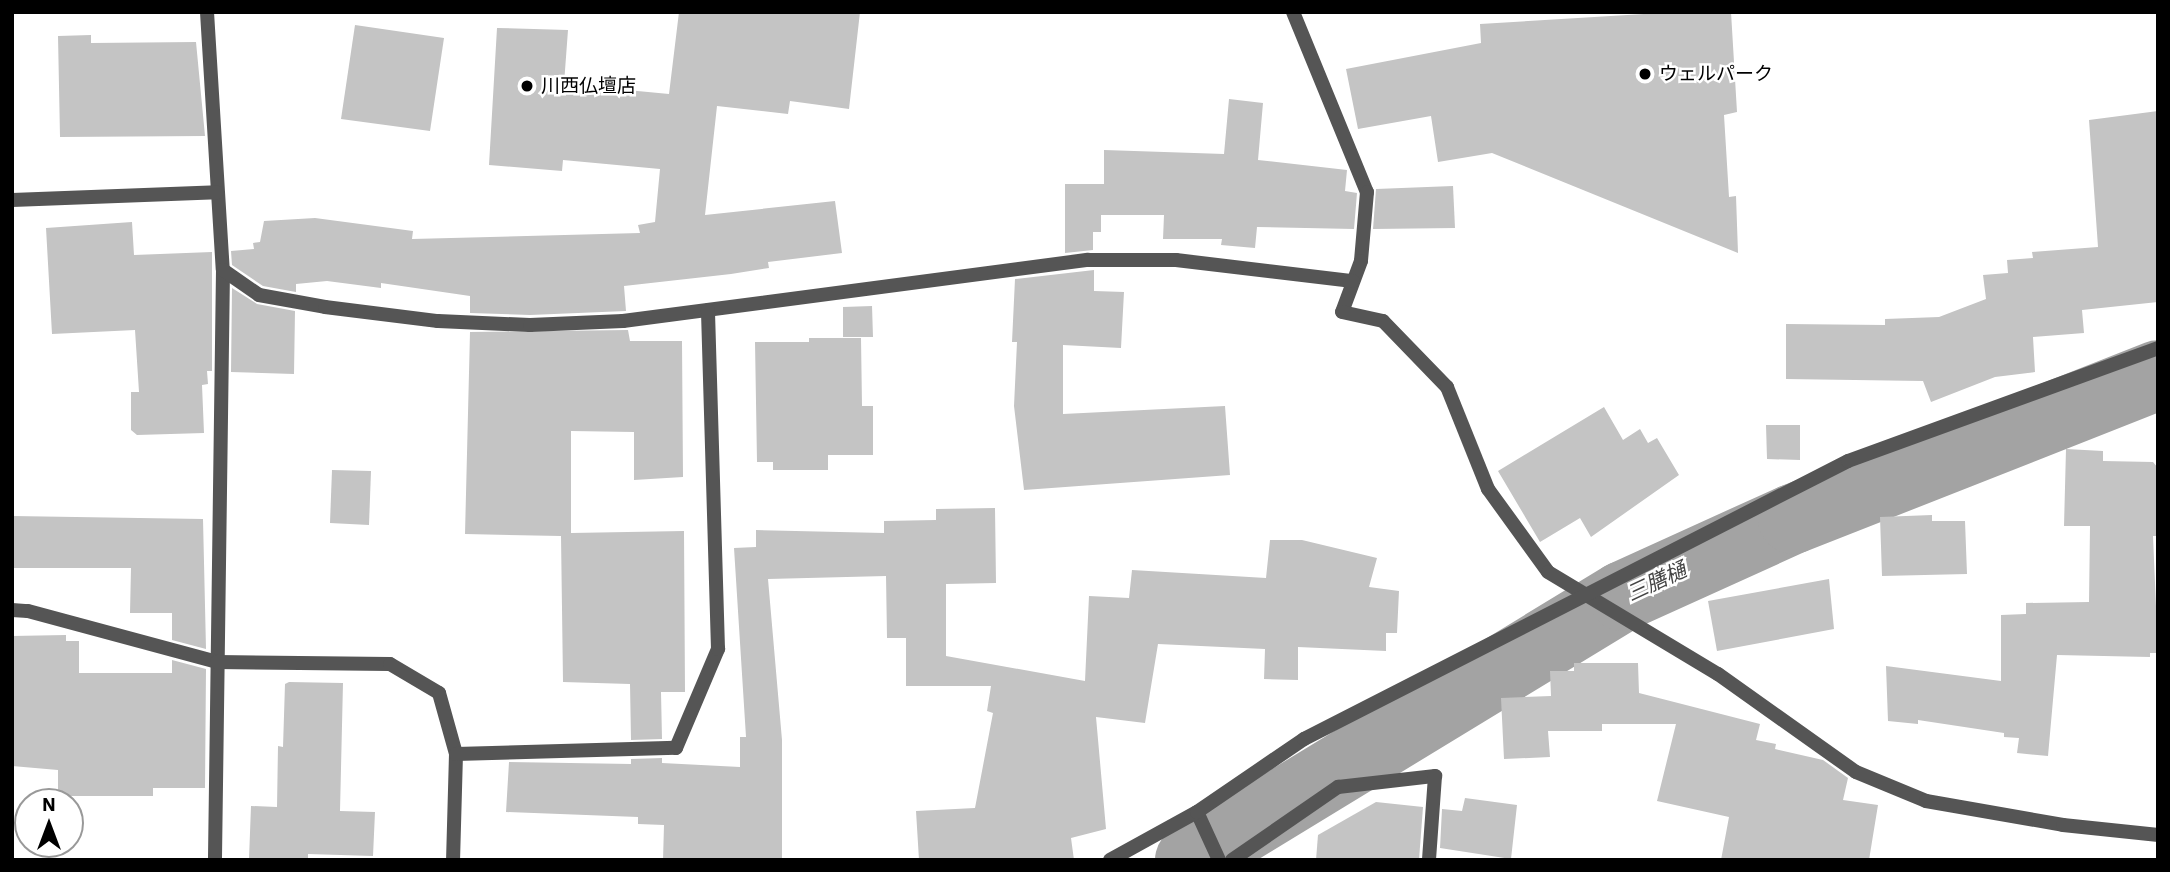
<!DOCTYPE html>
<html>
<head>
<meta charset="utf-8">
<style>
	body { margin:0 }
	#map { position:relative; width:2170px; height:872px; overflow:hidden; background:#fff; font-family:"IBM Plex Sans","Noto Sans JP",sans-serif }
	div>[style] { position:absolute }
	.river>* { height:70px; margin:-35px; padding:0 35px; transform-origin:35px; border-radius:35px; background:#a3a3a3 }
	.building>* { inset:0; background:#c4c4c4 }
	.minor>* { height:14px; margin:-7px; padding:0 7px; transform-origin:7px; border-radius:7px; background:#555 }
	.dots>* { width:19px; height:19px; translate:-50% -50%; box-sizing:border-box; border:4px solid #fff; border-radius:50% }
	span { translate:-50% -50%; white-space:nowrap; text-align:center; line-height:1.15; -webkit-text-stroke:5px #fff; paint-order:stroke }
	.poi-label { font-size:19px; color:#000 }
	.left { translate:0 -50%; text-align:left }
	.water-label { font-size:21px; color:#444; font-style:italic }
	.frame { position:absolute; inset:0; border:14px solid #000; pointer-events:none }
	.north { position:absolute; left:14px; top:788px; width:70px; height:70px; box-sizing:border-box; background:#fff; border:2px solid #999; border-radius:50%; rotate:0deg; font-size:19px; font-weight:700; line-height:28px; text-align:center; color:#000 }
	.north::after { content:''; display:block; margin:auto; width:24px; height:32px; background:#000; clip-path:polygon(50% 0,100% 100%,50% 72%,0 100%) }
</style>
</head>
<body>
<div id="map">
	<div class="river">
		<div style="left:1190px;top:860px;width:507px;rotate:-31.37deg"></div>
		<div style="left:1623px;top:596px;width:187px;rotate:-24.4deg"></div>
		<div style="left:1793px;top:519px;width:392px;rotate:-21.5deg"></div>
	</div>
	<div class="building">
		<div style="clip-path:polygon(679px 12px,860px 12px,849px 109px,790px 101px,788px 114px,717px 106px,705px 215px,835px 201px,842px 253px,768px 262px,769px 268px,731px 274px,624px 286px,626px 311px,530px 315px,470px 313px,470px 296px,381px 283px,381px 288px,327px 281px,296px 284px,296px 292px,263px 286px,232px 265px,231px 251px,254px 249px,253px 243px,260px 242px,264px 221px,315px 218px,413px 231px,412px 239px,640px 233px,638px 225px,655px 222px,660px 169px,563px 160px,562px 171px,489px 165px,497px 28px,568px 30px,564px 84px,669px 94px)"></div>
		<div style="clip-path:polygon(1677px 12px,1731px 12px,1737px 112px,1724px 115px,1729px 197px,1736px 196px,1738px 253px,1492px 153px,1438px 162px,1431px 116px,1358px 129px,1346px 69px,1481px 43px,1480px 24px)"></div>
		<div style="clip-path:polygon(355px 25px,444px 38px,430px 131px,341px 119px)"></div>
		<div style="clip-path:polygon(91px 35px,91px 43px,196px 42px,205px 136px,60px 137px,58px 36px)"></div>
		<div style="clip-path:polygon(1229px 99px,1263px 103px,1258px 160px,1347px 170px,1345px 191px,1357px 193px,1354px 229px,1257px 227px,1255px 248px,1221px 245px,1222px 239px,1163px 239px,1164px 215px,1101px 215px,1101px 232px,1093px 232px,1093px 250px,1065px 253px,1065px 184px,1104px 184px,1104px 150px,1224px 154px)"></div>
		<div style="clip-path:polygon(2158px 111px,2158px 302px,2082px 310px,2084px 333px,2033px 337px,2035px 372px,1995px 377px,1931px 402px,1923px 381px,1786px 379px,1786px 324px,1885px 325px,1885px 319px,1939px 317px,1986px 299px,1983px 275px,2008px 273px,2007px 260px,2033px 258px,2032px 252px,2098px 247px,2089px 120px)"></div>
		<div style="clip-path:polygon(1453px 186px,1455px 228px,1373px 229px,1376px 189px)"></div>
		<div style="clip-path:polygon(132px 222px,134px 255px,212px 252px,212px 371px,207px 371px,208px 384px,202px 385px,204px 433px,137px 435px,131px 430px,131px 392px,139px 392px,135px 330px,52px 334px,46px 228px)"></div>
		<div style="clip-path:polygon(1094px 270px,1094px 291px,1124px 292px,1121px 348px,1063px 345px,1063px 414px,1225px 406px,1230px 475px,1024px 490px,1014px 406px,1017px 342px,1012px 342px,1015px 279px)"></div>
		<div style="clip-path:polygon(232px 288px,257px 304px,295px 311px,294px 374px,231px 372px)"></div>
		<div style="clip-path:polygon(872px 306px,873px 337px,843px 337px,843px 307px)"></div>
		<div style="clip-path:polygon(628px 330px,630px 341px,682px 341px,683px 477px,634px 480px,634px 432px,571px 431px,571px 533px,684px 531px,685px 692px,661px 692px,662px 739px,631px 740px,630px 684px,563px 682px,561px 536px,465px 534px,470px 332px)"></div>
		<div style="clip-path:polygon(809px 338px,861px 338px,862px 406px,873px 406px,873px 455px,828px 455px,828px 470px,773px 470px,773px 462px,757px 462px,755px 342px,809px 342px)"></div>
		<div style="clip-path:polygon(1604px 407px,1623px 440px,1640px 429px,1648px 443px,1657px 438px,1679px 475px,1591px 537px,1580px 518px,1540px 542px,1498px 471px)"></div>
		<div style="clip-path:polygon(1766px 425px,1800px 425px,1800px 460px,1767px 459px)"></div>
		<div style="clip-path:polygon(2066px 449px,2103px 451px,2103px 461px,2153px 462px,2158px 468px,2158px 536px,2153px 536px,2158px 653px,2150px 653px,2150px 657px,2057px 655px,2048px 756px,2017px 753px,2019px 738px,2004px 737px,2004px 733px,1918px 720px,1918px 724px,1888px 721px,1886px 666px,2001px 681px,2001px 615px,2026px 614px,2026px 603px,2089px 602px,2090px 526px,2064px 526px)"></div>
		<div style="clip-path:polygon(332px 470px,371px 471px,369px 525px,330px 523px)"></div>
		<div style="clip-path:polygon(995px 508px,996px 583px,946px 584px,946px 656px,1085px 681px,1089px 596px,1129px 598px,1132px 570px,1266px 578px,1270px 540px,1302px 540px,1377px 558px,1369px 587px,1399px 591px,1397px 633px,1386px 633px,1386px 651px,1298px 647px,1298px 680px,1264px 679px,1265px 649px,1158px 644px,1145px 723px,1096px 717px,1106px 829px,1071px 838px,1074px 860px,919px 860px,916px 811px,975px 808px,993px 713px,987px 711px,991px 686px,906px 686px,906px 638px,887px 638px,886px 576px,768px 579px,782px 740px,782px 860px,663px 860px,664px 825px,638px 824px,638px 817px,506px 812px,509px 762px,631px 764px,631px 759px,662px 758px,662px 763px,740px 767px,740px 737px,746px 737px,734px 548px,756px 547px,756px 530px,884px 533px,884px 521px,936px 520px,936px 509px)"></div>
		<div style="clip-path:polygon(1932px 515px,1932px 521px,1965px 521px,1967px 574px,1882px 576px,1880px 517px)"></div>
		<div style="clip-path:polygon(12px 516px,203px 519px,206px 649px,172px 640px,172px 613px,130px 613px,131px 568px,12px 568px)"></div>
		<div style="clip-path:polygon(1829px 579px,1834px 629px,1717px 651px,1708px 601px)"></div>
		<div style="clip-path:polygon(66px 635px,66px 641px,79px 641px,79px 673px,172px 673px,172px 660px,206px 669px,205px 788px,153px 788px,153px 796px,58px 796px,58px 770px,12px 766px,12px 636px)"></div>
		<div style="clip-path:polygon(1574px 663px,1638px 663px,1639px 693px,1760px 724px,1756px 740px,1776px 744px,1775px 749px,1823px 760px,1848px 778px,1843px 800px,1878px 805px,1869px 860px,1721px 860px,1729px 817px,1657px 801px,1676px 724px,1602px 724px,1602px 731px,1548px 731px,1550px 757px,1504px 759px,1501px 698px,1551px 696px,1550px 671px,1574px 671px)"></div>
		<div style="clip-path:polygon(289px 682px,343px 683px,340px 811px,375px 812px,373px 856px,308px 854px,308px 860px,249px 859px,251px 806px,277px 807px,278px 746px,283px 747px,285px 684px)"></div>
		<div style="clip-path:polygon(1465px 798px,1517px 805px,1511px 859px,1440px 848px,1442px 809px,1462px 811px)"></div>
		<div style="clip-path:polygon(1376px 802px,1423px 807px,1419px 860px,1316px 860px,1318px 835px)"></div>
	</div>
	<div class="minor">
		<div style="left:207px;top:12px;width:258px;rotate:86.5deg"></div>
		<div style="left:223px;top:270px;width:590px;rotate:90.78deg"></div>
		<div style="left:1293px;top:12px;width:195px;rotate:67.7deg"></div>
		<div style="left:1367px;top:192px;width:69px;rotate:95deg"></div>
		<div style="left:1361px;top:261px;width:54px;rotate:110.4deg"></div>
		<div style="left:1342px;top:312px;width:42px;rotate:12.4deg"></div>
		<div style="left:1383px;top:321px;width:92px;rotate:45.9deg"></div>
		<div style="left:1447px;top:387px;width:110px;rotate:68.1deg"></div>
		<div style="left:1488px;top:489px;width:102px;rotate:54.1deg"></div>
		<div style="left:1548px;top:572px;width:198px;rotate:31deg"></div>
		<div style="left:1718px;top:674px;width:169px;rotate:35.4deg"></div>
		<div style="left:1856px;top:772px;width:76px;rotate:22.5deg"></div>
		<div style="left:1926px;top:801px;width:139px;rotate:9.9deg"></div>
		<div style="left:2063px;top:825px;width:96px;rotate:6deg"></div>
		<div style="left:12px;top:200px;width:205px;rotate:-2.2deg"></div>
		<div style="left:223px;top:270px;width:44px;rotate:34.8deg"></div>
		<div style="left:259px;top:295px;width:67px;rotate:10.3deg"></div>
		<div style="left:325px;top:307px;width:114px;rotate:7.1deg"></div>
		<div style="left:438px;top:321px;width:92px;rotate:2.5deg"></div>
		<div style="left:530px;top:325px;width:93px;rotate:-2.5deg"></div>
		<div style="left:623px;top:321px;width:469px;rotate:-7.5deg"></div>
		<div style="left:1088px;top:260px;width:88px"></div>
		<div style="left:1176px;top:260px;width:178px;rotate:6.8deg"></div>
		<div style="left:12px;top:610px;width:16px;rotate:4deg"></div>
		<div style="left:28px;top:611px;width:196px;rotate:15.1deg"></div>
		<div style="left:217px;top:662px;width:173px;rotate:0.7deg"></div>
		<div style="left:390px;top:664px;width:57px;rotate:30.6deg"></div>
		<div style="left:439px;top:693px;width:63px;rotate:74.4deg"></div>
		<div style="left:456px;top:754px;width:106px;rotate:91.6deg"></div>
		<div style="left:456px;top:754px;width:220px;rotate:-1.6deg"></div>
		<div style="left:676px;top:748px;width:108px;rotate:-67deg"></div>
		<div style="left:718px;top:649px;width:339px;rotate:-91.7deg"></div>
		<div style="left:1197px;top:812px;width:53px;rotate:65.4deg"></div>
		<div style="left:1110px;top:860px;width:99px;rotate:-28.9deg"></div>
		<div style="left:1197px;top:812px;width:130px;rotate:-34.3deg"></div>
		<div style="left:1304px;top:739px;width:611px;rotate:-27.07deg"></div>
		<div style="left:1848px;top:461px;width:330px;rotate:-20deg"></div>
		<div style="left:1232px;top:860px;width:129px;rotate:-34.6deg"></div>
		<div style="left:1338px;top:787px;width:98px;rotate:-6.5deg"></div>
		<div style="left:1435px;top:776px;width:84px;rotate:94.1deg"></div>
	</div>
	<div class="dots">
		<div style="left:1645px;top:74px;background:#000"></div>
		<div style="left:527px;top:86px;background:#000"></div>
	</div>
	<div class="poi-label">
		<span class="left" style="left:1659px;top:74px">ウェルパーク</span>
		<span class="left" style="left:541px;top:86px">川西仏壇店</span>
	</div>
	<div class="water-label">
		<span style="left:1656px;top:581px;rotate:-25deg">三膳樋</span>
	</div>
	<div class="frame"></div>
	<div class="north">N</div>
</div>
</body>
</html>
